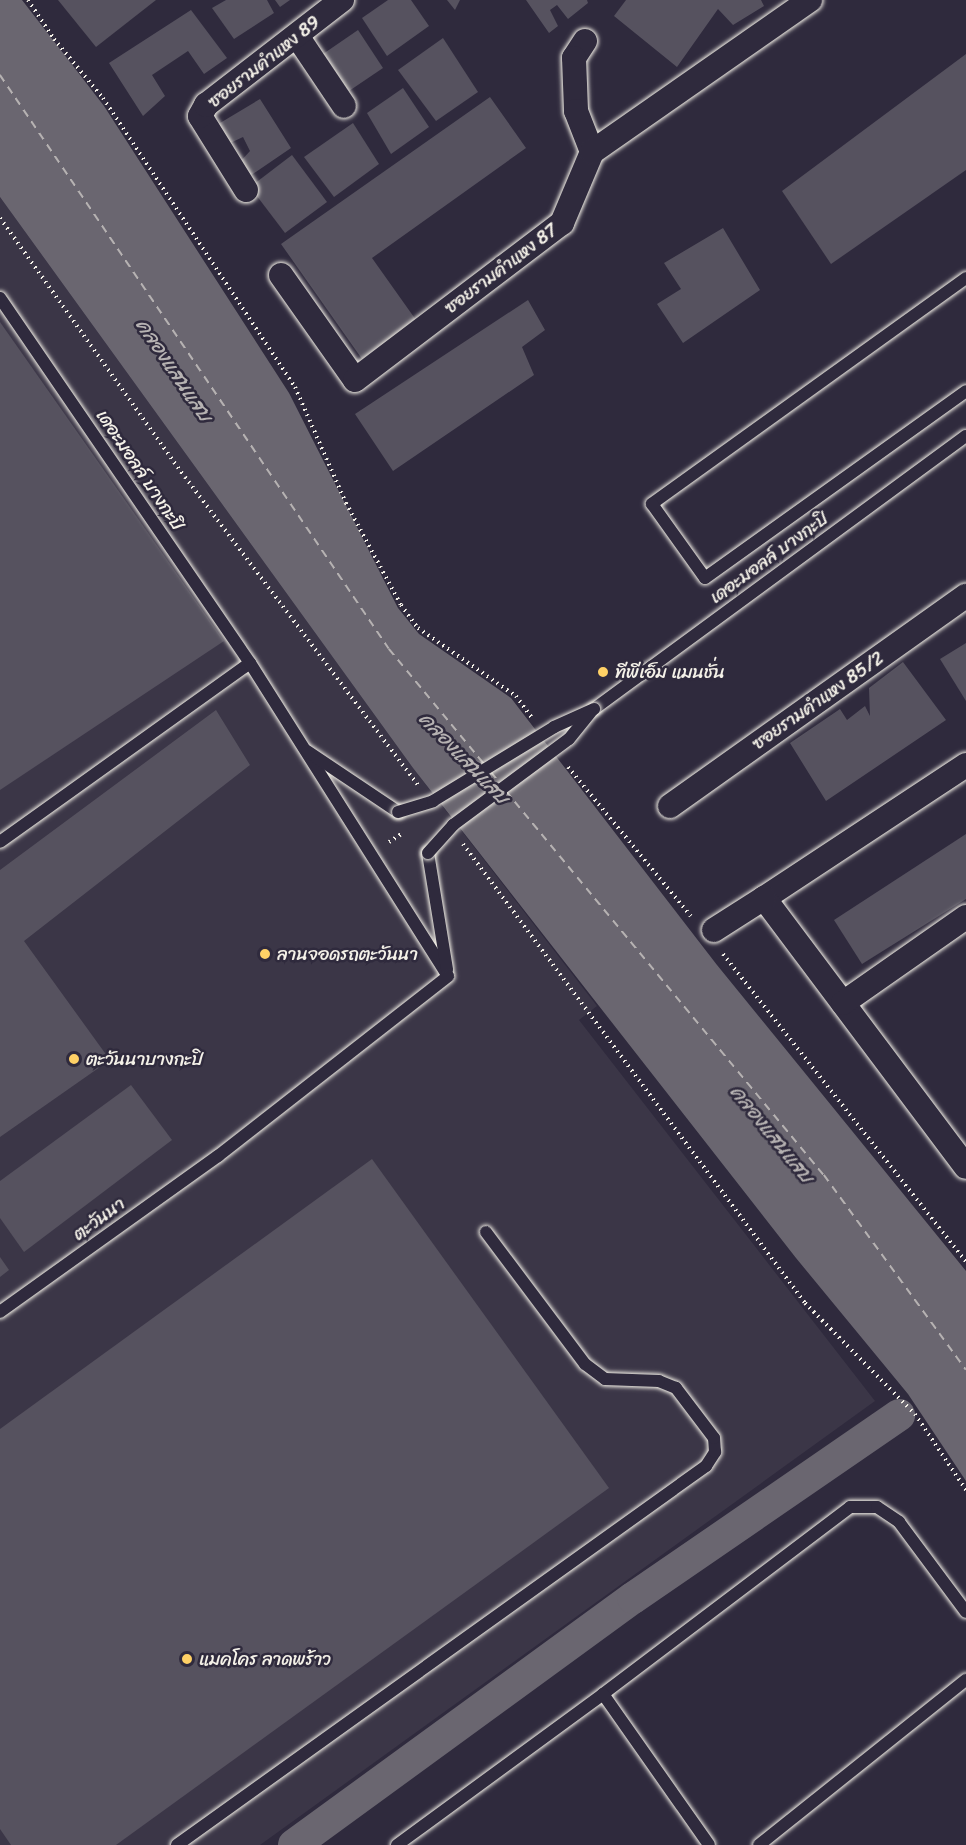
<!DOCTYPE html>
<html>
<head>
<meta charset="utf-8">
<style>
	body { margin:0 }
	#map { position:relative; width:966px; height:1845px; overflow:hidden; background:#2f2a3d; font-family:Sriracha,"Playpen Sans Thai",sans-serif }
	div>[style] { position:absolute }
	.built>* { inset:0; background:#3b3647 }
	.water>* { inset:0; background:#6a6670 }
	.canal>* { height:32px; margin:-16px; padding:0 16px; transform-origin:16px; border-radius:16px; background:#6a6670 }
	.ferry>* { height:1.5px; margin-top:-0.75px; transform-origin:0; background:repeating-linear-gradient(90deg,#b6b2b2 0 8px,transparent 0 14px) }
	.building>* { inset:0; background:#56525f }
	.path>* { height:4px; margin-top:-2px; transform-origin:0; background:repeating-linear-gradient(90deg,#f4f1e8 0 1.5px,transparent 0 6px) }
	.roads { filter:drop-shadow(0 0 2px #f4f1e8) drop-shadow(0 0 2px #f4f1e8) }
	.service>* { height:12px; margin:-6px; padding:0 6px; transform-origin:6px; border-radius:6px; background:#2f2a3d }
	.minor>* { height:24px; margin:-12px; padding:0 12px; transform-origin:12px; border-radius:12px; background:#2f2a3d }
	.bridges { filter:drop-shadow(0 0 2px #f4f1e8) drop-shadow(0 0 2px #f4f1e8) }
	.service-bridge>* { height:12px; margin:-6px; padding:0 6px; transform-origin:6px; border-radius:6px; background:#2f2a3d }
	.dots>* { width:16px; height:16px; translate:-50% -50%; box-sizing:border-box; border:3px solid #2f2a3d; border-radius:50% }
	span { translate:-50% -50%; white-space:nowrap; text-align:center; line-height:1.15; -webkit-text-stroke:5px #2f2a3d; paint-order:stroke }
	.street-label { font-size:18px; color:#f4f1e8 }
	.poi-label { font-size:18px; color:#f4f1e8 }
	.left { translate:0 -50%; text-align:left }
	.water-label { font-size:20px; color:#b6b2b2; font-style:italic }
</style>
</head>
<body>
<div id="map">
	<div class="built">
		<div style="clip-path:polygon(0 197px,413px 768px,597px 1006px,579px 1020px,875px 1401px,260px 1845px,0 1845px)"></div>
	</div>
	<div class="water">
		<div style="clip-path:polygon(0 0,22px 0,104px 106px,289px 393px,398px 608px,419px 634px,511px 698px,717px 965px,966px 1271px,966px 1481px,908px 1394px,796px 1258px,413px 768px,0 197px)"></div>
	</div>
	<div class="canal">
		<div style="left:294px;top:1845px;width:419px;rotate:-36.1deg"></div>
		<div style="left:633px;top:1598px;width:323px;rotate:-34.5deg"></div>
	</div>
	<div class="ferry">
		<div style="left:0;top:75px;width:693px;rotate:55.87deg"></div>
		<div style="left:389px;top:649px;width:149px;rotate:50.4deg"></div>
		<div style="left:491px;top:772px;width:13px;rotate:51deg"></div>
		<div style="left:506px;top:791px;width:499px;rotate:50.4deg"></div>
		<div style="left:824px;top:1175px;width:241px;rotate:53.9deg"></div>
	</div>
	<div class="building">
		<div style="clip-path:polygon(58px 0,156px 0,96px 47px)"></div>
		<div style="clip-path:polygon(226px 0,267px 0,274px 13px,234px 39px,212px 8px)"></div>
		<div style="clip-path:polygon(275px 0,290px 0,280px 7px)"></div>
		<div style="clip-path:polygon(388px 0,411px 0,429px 26px,387px 56px,362px 18px)"></div>
		<div style="clip-path:polygon(447px 0,460px 0,455px 10px)"></div>
		<div style="clip-path:polygon(526px 0,587px 0,588px 3px,568px 19px,557px 5px,550px 10px,558px 26px,549px 33px)"></div>
		<div style="clip-path:polygon(626px 0,761px 0,764px 6px,733px 25px,718px 9px,677px 67px,614px 16px)"></div>
		<div style="clip-path:polygon(191px 10px,227px 58px,204px 74px,188px 51px,152px 75px,165px 96px,143px 116px,109px 63px)"></div>
		<div style="clip-path:polygon(358px 30px,383px 68px,349px 91px,323px 54px)"></div>
		<div style="clip-path:polygon(443px 38px,478px 92px,436px 121px,398px 70px)"></div>
		<div style="clip-path:polygon(966px 54px,966px 170px,831px 264px,782px 191px)"></div>
		<div style="clip-path:polygon(403px 88px,429px 127px,391px 154px,367px 113px)"></div>
		<div style="clip-path:polygon(490px 97px,526px 148px,372px 258px,416px 320px,362px 359px,281px 244px)"></div>
		<div style="clip-path:polygon(260px 99px,291px 148px,247px 178px,239px 163px,250px 151px,243px 137px,226px 145px,215px 126px)"></div>
		<div style="clip-path:polygon(353px 123px,379px 164px,334px 197px,304px 157px)"></div>
		<div style="clip-path:polygon(292px 155px,327px 202px,285px 233px,250px 187px)"></div>
		<div style="clip-path:polygon(723px 228px,760px 290px,683px 343px,657px 304px,681px 289px,664px 263px)"></div>
		<div style="clip-path:polygon(528px 300px,545px 330px,522px 347px,534px 375px,393px 471px,355px 414px)"></div>
		<div style="clip-path:polygon(0 322px,224px 641px,0 790px)"></div>
		<div style="clip-path:polygon(966px 643px,966px 701px,940px 659px)"></div>
		<div style="clip-path:polygon(903px 662px,946px 720px,826px 801px,790px 743px,840px 709px,847px 720px,865px 706px,870px 716px,869px 688px)"></div>
		<div style="clip-path:polygon(216px 710px,250px 765px,24px 941px,110px 1060px,0 1137px,0 870px)"></div>
		<div style="clip-path:polygon(966px 834px,966px 899px,862px 964px,834px 920px)"></div>
		<div style="clip-path:polygon(131px 1085px,172px 1140px,24px 1252px,0 1218px,0 1181px)"></div>
		<div style="clip-path:polygon(372px 1159px,609px 1488px,116px 1845px,11px 1845px,0 1829px,0 1429px)"></div>
		<div style="clip-path:polygon(0 1257px,9px 1270px,0 1277px)"></div>
	</div>
	<div class="path">
		<div style="left:28px;top:0;width:47px;rotate:56.3deg"></div>
		<div style="left:54px;top:39px;width:77px;rotate:50.3deg"></div>
		<div style="left:103px;top:98px;width:347px;rotate:56.4deg"></div>
		<div style="left:295px;top:387px;width:127px;rotate:66.3deg"></div>
		<div style="left:346px;top:503px;width:116px;rotate:61.7deg"></div>
		<div style="left:401px;top:605px;width:29px;rotate:54deg"></div>
		<div style="left:418px;top:628px;width:119px;rotate:34.8deg"></div>
		<div style="left:516px;top:696px;width:26px;rotate:54deg"></div>
		<div style="left:0;top:218px;width:318px;rotate:54.5deg"></div>
		<div style="left:185px;top:477px;width:386px;rotate:52.9deg"></div>
		<div style="left:568px;top:767px;width:193px;rotate:50.5deg"></div>
		<div style="left:389px;top:842px;width:17px;rotate:-33deg"></div>
		<div style="left:463px;top:844px;width:572px;rotate:53.31deg"></div>
		<div style="left:805px;top:1303px;width:156px;rotate:45.3deg"></div>
		<div style="left:915px;top:1414px;width:92px;rotate:56.1deg"></div>
		<div style="left:723px;top:954px;width:392px;rotate:51.7deg"></div>
	</div>
	<div class="roads">
		<div class="service">
			<div style="left:966px;top:278px;width:387px;rotate:144.3deg"></div>
			<div style="left:652px;top:504px;width:91px;rotate:54.4deg"></div>
			<div style="left:705px;top:578px;width:321px;rotate:-35.6deg"></div>
			<div style="left:0;top:298px;width:442px;rotate:55.6deg"></div>
			<div style="left:250px;top:663px;width:307px;rotate:144.4deg"></div>
			<div style="left:250px;top:663px;width:370px;rotate:57.7deg"></div>
			<div style="left:594px;top:709px;width:461px;rotate:-36.3deg"></div>
			<div style="left:307px;top:751px;width:110px;rotate:33.8deg"></div>
			<div style="left:428px;top:853px;width:118px;rotate:80.7deg"></div>
			<div style="left:0;top:1312px;width:268px;rotate:-35.6deg"></div>
			<div style="left:218px;top:1156px;width:292px;rotate:-38deg"></div>
			<div style="left:603px;top:1694px;width:310px;rotate:-37.1deg"></div>
			<div style="left:850px;top:1507px;width:27px"></div>
			<div style="left:877px;top:1507px;width:27px;rotate:34deg"></div>
			<div style="left:899px;top:1522px;width:112px;rotate:53.3deg"></div>
			<div style="left:177px;top:1845px;width:651px;rotate:-35.62deg"></div>
			<div style="left:706px;top:1466px;width:17px;rotate:-57deg"></div>
			<div style="left:715px;top:1452px;width:14px;rotate:-94deg"></div>
			<div style="left:714px;top:1438px;width:63px;rotate:-127.2deg"></div>
			<div style="left:676px;top:1388px;width:18px;rotate:-158deg"></div>
			<div style="left:659px;top:1381px;width:54px;rotate:-177.9deg"></div>
			<div style="left:605px;top:1379px;width:25px;rotate:-143deg"></div>
			<div style="left:585px;top:1364px;width:165px;rotate:-126.9deg"></div>
			<div style="left:397px;top:1845px;width:255px;rotate:-36.2deg"></div>
			<div style="left:603px;top:1694px;width:184px;rotate:54.9deg"></div>
			<div style="left:759px;top:1845px;width:265px;rotate:-38.6deg"></div>
		</div>
		<div class="minor">
			<div style="left:297px;top:36px;width:84px;rotate:56.1deg"></div>
			<div style="left:585px;top:41px;width:20px;rotate:123deg"></div>
			<div style="left:574px;top:58px;width:53px;rotate:87.8deg"></div>
			<div style="left:576px;top:111px;width:44px;rotate:68.7deg"></div>
			<div style="left:246px;top:190px;width:87px;rotate:-121.9deg"></div>
			<div style="left:200px;top:116px;width:13px;rotate:-61deg"></div>
			<div style="left:206px;top:105px;width:172px;rotate:-37.7deg"></div>
			<div style="left:281px;top:275px;width:128px;rotate:54.8deg"></div>
			<div style="left:355px;top:380px;width:260px;rotate:-37.2deg"></div>
			<div style="left:562px;top:223px;width:77px;rotate:-67.1deg"></div>
			<div style="left:592px;top:152px;width:266px;rotate:-34.9deg"></div>
			<div style="left:966px;top:765px;width:242px;rotate:146.6deg"></div>
			<div style="left:764px;top:898px;width:336px;rotate:53.1deg"></div>
			<div style="left:670px;top:806px;width:363px;rotate:-35.4deg"></div>
			<div style="left:714px;top:930px;width:59px;rotate:-32.6deg"></div>
			<div style="left:843px;top:1003px;width:150px;rotate:-35deg"></div>
		</div>
	</div>
	<div class="bridges">
		<div class="service-bridge">
			<div style="left:398px;top:812px;width:37px;rotate:-17deg"></div>
			<div style="left:433px;top:801px;width:142px;rotate:-31.4deg"></div>
			<div style="left:554px;top:727px;width:44px;rotate:-24.2deg"></div>
			<div style="left:428px;top:853px;width:38px;rotate:-48deg"></div>
			<div style="left:453px;top:825px;width:144px;rotate:-36.6deg"></div>
			<div style="left:569px;top:739px;width:35px;rotate:-51deg"></div>
		</div>
	</div>
	<div class="dots">
		<div style="left:603px;top:672px;background:#ffd166"></div>
		<div style="left:265px;top:954px;background:#ffd166"></div>
		<div style="left:74px;top:1059px;background:#ffd166"></div>
		<div style="left:187px;top:1659px;background:#ffd166"></div>
	</div>
	<div class="street-label">
		<span style="left:264px;top:62px;rotate:-38deg">ซอยรามคำแหง 89</span>
		<span style="left:501px;top:269px;rotate:-37deg">ซอยรามคำแหง 87</span>
		<span style="left:140px;top:470px;rotate:56deg">เดอะมอลล์ บางกะปิ</span>
		<span style="left:769px;top:558px;rotate:-36deg">เดอะมอลล์ บางกะปิ</span>
		<span style="left:818px;top:701px;rotate:-35deg">ซอยรามคำแหง 85/2</span>
		<span style="left:99px;top:1219px;rotate:-36deg">ตะวันนา</span>
	</div>
	<div class="poi-label">
		<span class="left" style="left:615px;top:672px">ทีพีเอ็ม แมนชั่น</span>
		<span class="left" style="left:277px;top:954px">ลานจอดรถตะวันนา</span>
		<span class="left" style="left:86px;top:1059px">ตะวันนาบางกะปิ</span>
		<span class="left" style="left:199px;top:1659px">แมคโคร ลาดพร้าว</span>
	</div>
	<div class="water-label">
		<span style="left:174px;top:370px;rotate:56deg">คลองแสนแสบ</span>
		<span style="left:464px;top:758px;rotate:46deg">คลองแสนแสบ</span>
		<span style="left:772px;top:1134px;rotate:51deg">คลองแสนแสบ</span>
	</div>
</div>
</body>
</html>
